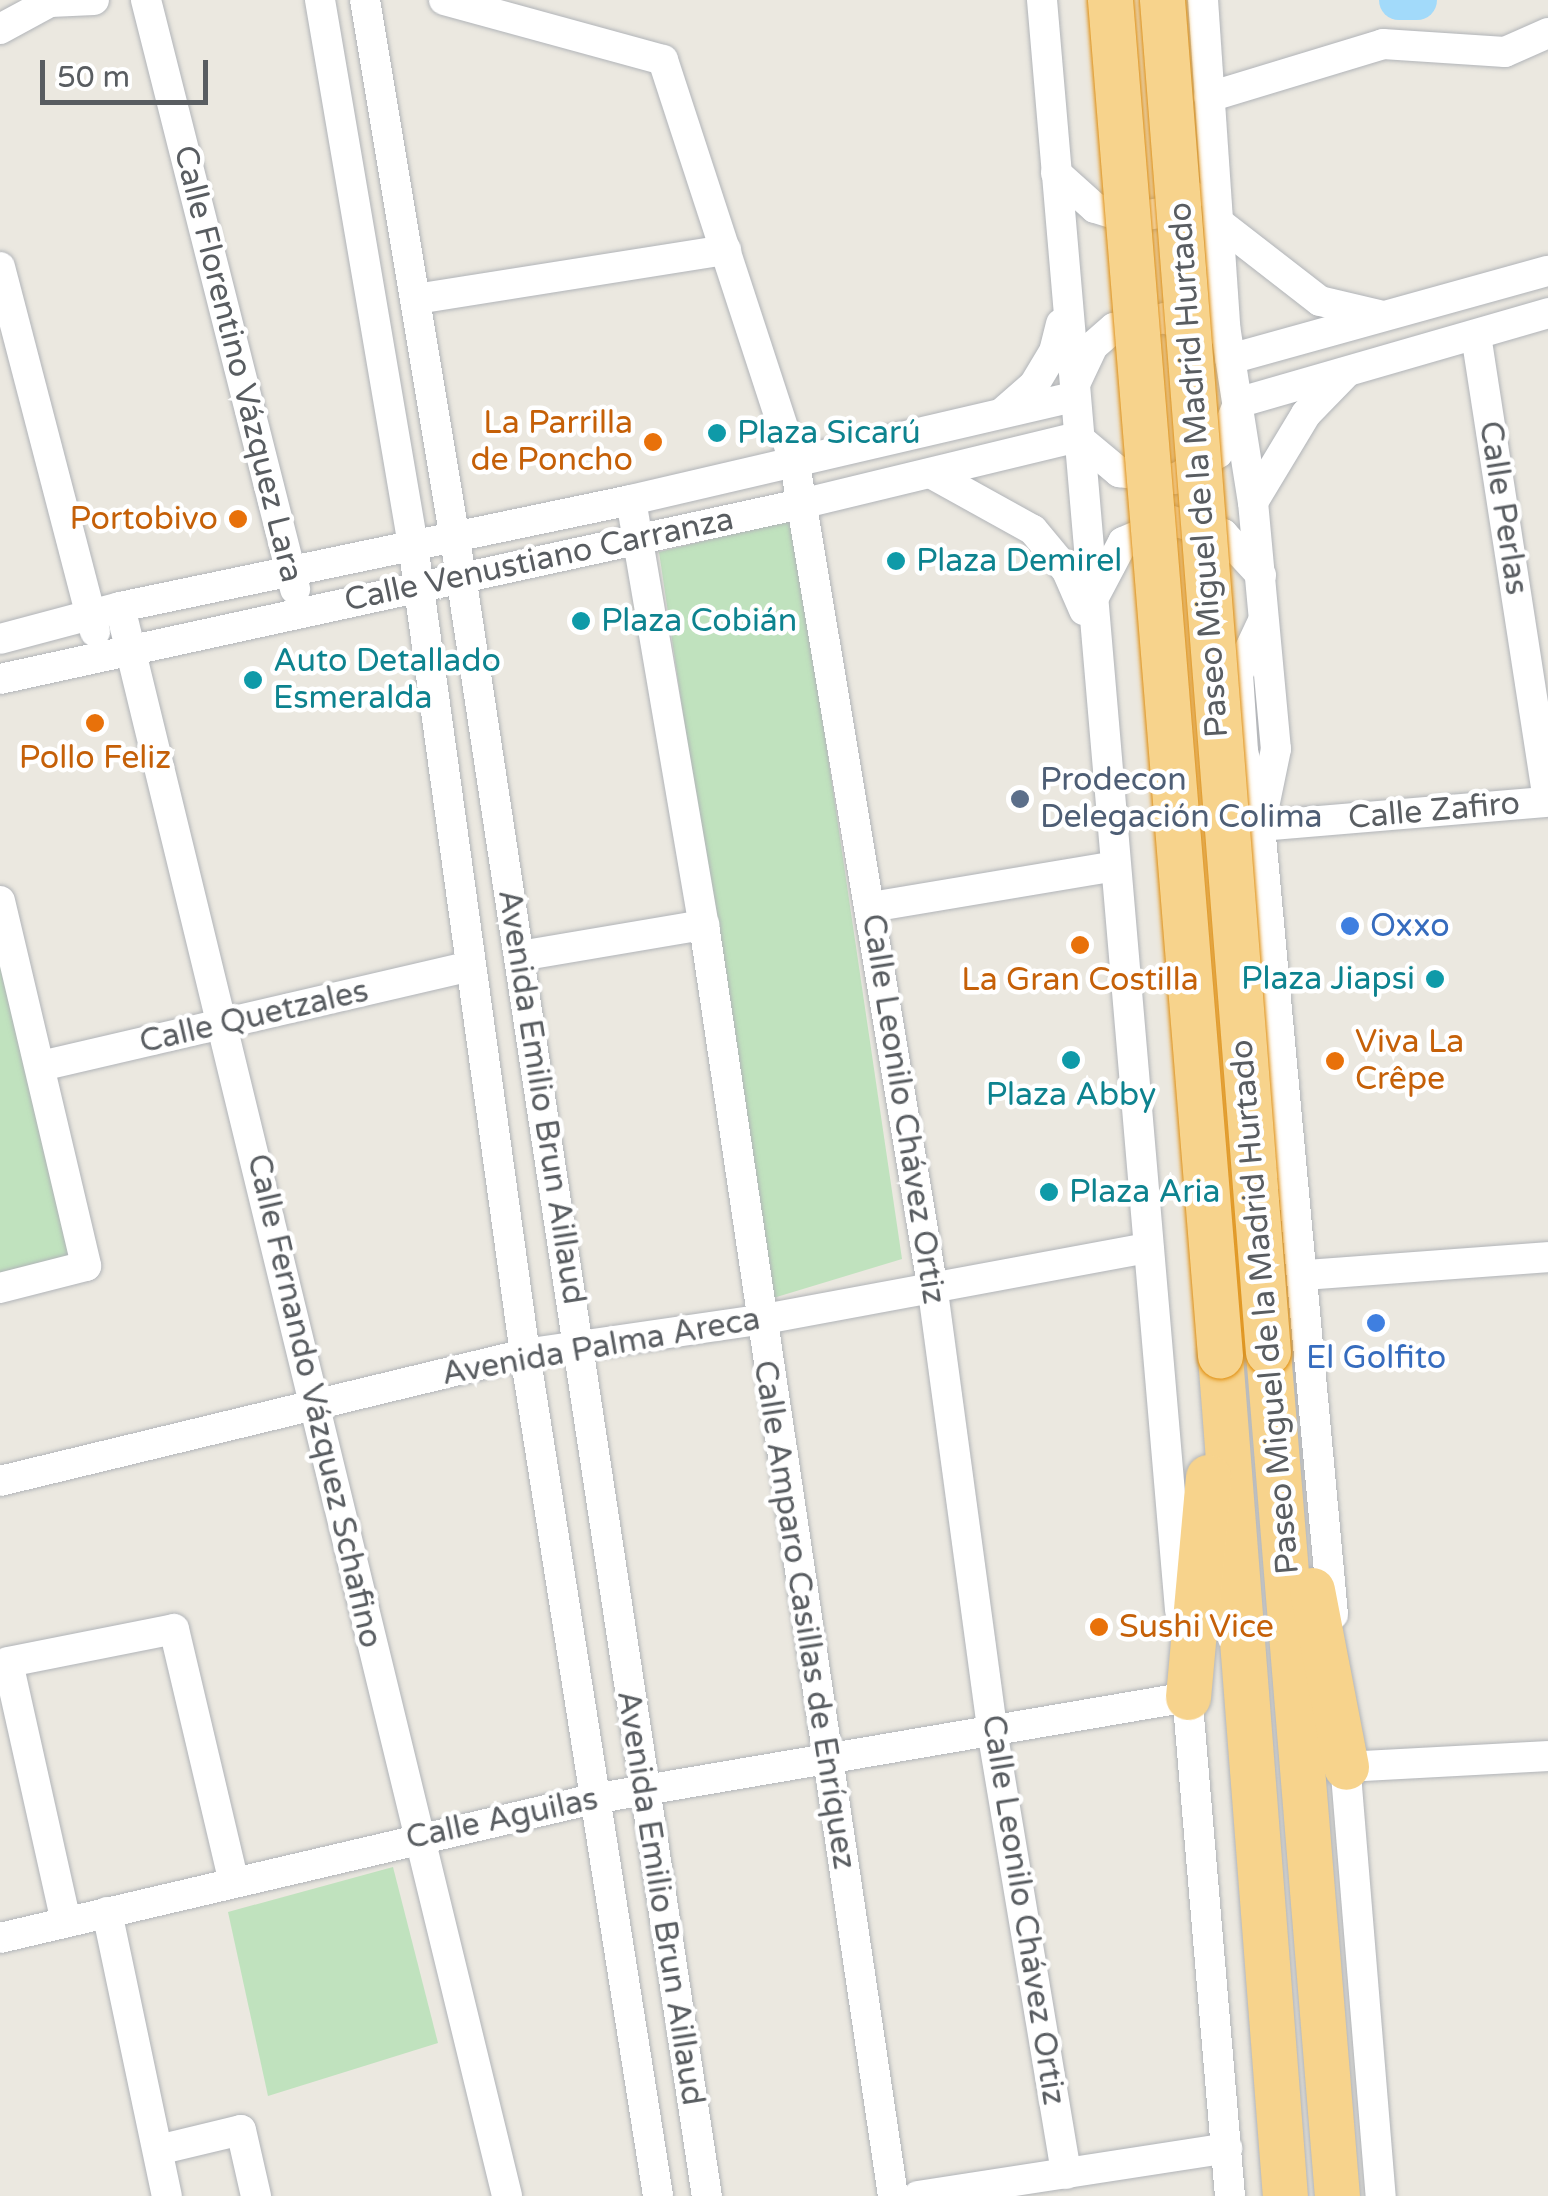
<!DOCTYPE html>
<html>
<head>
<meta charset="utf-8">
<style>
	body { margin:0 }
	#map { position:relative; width:1548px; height:2196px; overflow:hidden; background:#ebe8e0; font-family:"Varela Round",sans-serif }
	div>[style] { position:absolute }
	.green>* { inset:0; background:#c0e2be }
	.river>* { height:40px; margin:-20px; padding:0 20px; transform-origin:20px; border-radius:20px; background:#a2dafa }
	.roads { filter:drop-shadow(0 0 2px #b1b4b8) drop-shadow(0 0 2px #b1b4b8) }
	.minor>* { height:30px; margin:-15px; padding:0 15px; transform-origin:15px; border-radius:15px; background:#fff }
	.highway>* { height:45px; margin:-22.5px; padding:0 22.5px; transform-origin:22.5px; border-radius:22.5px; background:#f7d38c }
	.bridges { filter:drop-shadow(0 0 2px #df8d0c) drop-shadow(0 0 2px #df8d0c) }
	.highway-bridge>* { height:45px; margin:-22.5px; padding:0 22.5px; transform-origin:22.5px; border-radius:22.5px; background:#f7d38c }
	.dots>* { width:28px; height:28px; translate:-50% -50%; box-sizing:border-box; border:5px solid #fff; border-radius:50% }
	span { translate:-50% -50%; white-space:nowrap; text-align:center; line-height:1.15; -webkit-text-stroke:9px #fff; paint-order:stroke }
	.street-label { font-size:32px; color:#595d61 }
	.food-label { font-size:32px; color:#c56008 }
	.right { translate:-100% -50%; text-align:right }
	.left { translate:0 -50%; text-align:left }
	.culture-label { font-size:32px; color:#0d838f }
	.service-label { font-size:32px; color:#4e5e75 }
	.shop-label { font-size:32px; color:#366cbe }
	.scale { position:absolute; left:40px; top:60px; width:168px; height:45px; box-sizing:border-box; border:5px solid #595d61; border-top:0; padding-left:12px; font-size:30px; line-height:35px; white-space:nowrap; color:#595d61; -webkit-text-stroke:8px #fff; paint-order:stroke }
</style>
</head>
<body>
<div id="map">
	<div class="green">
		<div style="clip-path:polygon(793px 519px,902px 1259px,770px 1299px,659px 552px)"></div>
		<div style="clip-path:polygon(0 961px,74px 1258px,0 1276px)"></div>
		<div style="clip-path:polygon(393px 1867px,438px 2043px,268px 2096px,228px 1912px)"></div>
	</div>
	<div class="river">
		<div style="left:1399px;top:0;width:18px"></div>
	</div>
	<div class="roads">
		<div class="minor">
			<div style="left:146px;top:0;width:608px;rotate:75.8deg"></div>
			<div style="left:320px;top:0;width:553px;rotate:80.32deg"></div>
			<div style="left:413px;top:545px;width:817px;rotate:82.12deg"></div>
			<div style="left:525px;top:1354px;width:852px;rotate:81.02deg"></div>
			<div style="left:365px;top:0;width:584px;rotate:80.54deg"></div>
			<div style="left:461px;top:576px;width:1639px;rotate:81.37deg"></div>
			<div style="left:444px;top:0;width:227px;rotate:15.3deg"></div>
			<div style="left:663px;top:60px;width:425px;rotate:71.9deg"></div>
			<div style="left:795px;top:464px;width:831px;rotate:80.52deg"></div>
			<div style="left:932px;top:1284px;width:450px;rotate:82.3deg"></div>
			<div style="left:992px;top:1730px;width:450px;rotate:80.5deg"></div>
			<div style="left:1042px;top:0;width:1616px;rotate:85.1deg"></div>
			<div style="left:1203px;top:0;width:327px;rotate:86.1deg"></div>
			<div style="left:1225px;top:326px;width:178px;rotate:81deg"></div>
			<div style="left:1253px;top:502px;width:248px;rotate:84.7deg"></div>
			<div style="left:1276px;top:749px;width:79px;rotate:101.7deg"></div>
			<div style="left:1260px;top:826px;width:792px;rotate:84.71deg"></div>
			<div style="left:0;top:29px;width:57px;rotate:-28.4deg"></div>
			<div style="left:50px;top:2px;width:44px;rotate:-2.6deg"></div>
			<div style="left:1209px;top:97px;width:182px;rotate:-16.9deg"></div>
			<div style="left:1383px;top:44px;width:122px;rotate:3.8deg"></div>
			<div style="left:1505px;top:52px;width:47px;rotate:-23.8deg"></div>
			<div style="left:1056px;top:173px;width:52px;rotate:41.9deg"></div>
			<div style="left:1095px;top:208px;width:34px;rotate:17deg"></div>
			<div style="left:1128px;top:218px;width:37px;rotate:-9deg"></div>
			<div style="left:1165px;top:212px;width:31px;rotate:-33deg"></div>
			<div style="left:1218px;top:222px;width:129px;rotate:37.8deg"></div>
			<div style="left:1320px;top:301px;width:61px;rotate:13.3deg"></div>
			<div style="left:0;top:267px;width:377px;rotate:75.4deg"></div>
			<div style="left:416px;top:299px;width:314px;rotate:-9deg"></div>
			<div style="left:1476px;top:335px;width:470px;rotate:81.2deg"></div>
			<div style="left:1230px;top:359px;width:330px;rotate:-15.5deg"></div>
			<div style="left:1075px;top:384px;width:42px;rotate:-64.7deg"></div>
			<div style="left:1093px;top:346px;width:28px;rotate:-41deg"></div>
			<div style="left:1114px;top:328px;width:52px;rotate:-11.1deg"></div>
			<div style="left:1165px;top:318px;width:40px;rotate:22deg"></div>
			<div style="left:1237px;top:403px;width:324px;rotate:-16.1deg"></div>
			<div style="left:1003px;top:412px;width:41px;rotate:-41.1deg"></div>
			<div style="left:1034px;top:385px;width:39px;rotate:-59deg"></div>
			<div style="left:1054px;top:352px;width:29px;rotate:-76deg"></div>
			<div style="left:1077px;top:437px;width:55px;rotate:39.8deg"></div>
			<div style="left:1119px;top:472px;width:56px;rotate:7.1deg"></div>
			<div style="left:1175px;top:479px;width:50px;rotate:-31.2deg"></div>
			<div style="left:1218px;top:453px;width:48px;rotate:-67.8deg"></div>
			<div style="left:932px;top:474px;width:115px;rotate:29deg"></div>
			<div style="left:1033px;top:530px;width:53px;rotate:50.3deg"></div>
			<div style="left:1067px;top:571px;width:43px;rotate:66.4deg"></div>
			<div style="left:631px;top:500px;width:431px;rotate:80.3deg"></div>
			<div style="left:704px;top:925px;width:1285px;rotate:81.54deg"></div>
			<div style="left:1253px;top:502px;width:103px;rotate:-58.9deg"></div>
			<div style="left:1306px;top:414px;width:54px;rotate:-45.7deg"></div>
			<div style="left:1094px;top:597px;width:62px;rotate:-62.2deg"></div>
			<div style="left:1123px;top:542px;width:53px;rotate:-23.2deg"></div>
			<div style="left:1172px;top:521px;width:53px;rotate:14.3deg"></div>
			<div style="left:1223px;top:534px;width:56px;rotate:47.2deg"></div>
			<div style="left:120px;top:607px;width:1635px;rotate:76.31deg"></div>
			<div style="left:1263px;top:621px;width:59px;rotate:115.3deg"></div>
			<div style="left:1238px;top:674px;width:77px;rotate:86.3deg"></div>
			<div style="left:1243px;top:751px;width:77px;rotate:77.2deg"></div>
			<div style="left:1260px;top:826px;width:289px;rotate:-4.8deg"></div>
			<div style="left:0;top:639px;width:124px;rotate:-14.9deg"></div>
			<div style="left:120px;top:607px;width:522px;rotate:-11.83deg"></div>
			<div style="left:631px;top:500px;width:455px;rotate:-13.1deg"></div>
			<div style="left:0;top:679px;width:824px;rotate:-12.33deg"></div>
			<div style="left:805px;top:503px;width:280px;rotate:-13.6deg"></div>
			<div style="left:0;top:901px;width:375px;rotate:76.7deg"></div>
			<div style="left:86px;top:1266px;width:89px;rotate:165.7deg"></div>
			<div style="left:871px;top:907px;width:247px;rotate:-9.5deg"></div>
			<div style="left:520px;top:956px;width:187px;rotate:-9.6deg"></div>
			<div style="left:41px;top:1066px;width:438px;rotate:-13.1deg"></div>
			<div style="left:1305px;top:1275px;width:244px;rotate:-4.2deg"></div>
			<div style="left:0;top:1481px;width:540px;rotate:-13.6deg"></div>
			<div style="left:525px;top:1354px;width:236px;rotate:-8.3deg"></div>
			<div style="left:759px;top:1320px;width:396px;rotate:-10.5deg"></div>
			<div style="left:1186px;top:1681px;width:517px;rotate:85.12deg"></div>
			<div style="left:1344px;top:1750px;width:448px;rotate:85.3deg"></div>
			<div style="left:1346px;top:1767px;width:202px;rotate:-3.1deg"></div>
			<div style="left:107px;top:1912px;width:290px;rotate:78.1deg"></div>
			<div style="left:66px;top:1922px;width:266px;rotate:-102.6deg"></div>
			<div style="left:8px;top:1662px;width:169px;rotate:-11.2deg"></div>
			<div style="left:174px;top:1629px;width:260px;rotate:76.7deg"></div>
			<div style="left:0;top:1938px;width:609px;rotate:-13.19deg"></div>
			<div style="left:593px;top:1799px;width:604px;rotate:-9.73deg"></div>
			<div style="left:158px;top:2150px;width:85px;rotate:-13.5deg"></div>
			<div style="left:241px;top:2130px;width:68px;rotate:77.2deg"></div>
			<div style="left:918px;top:2196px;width:313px;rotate:-8.8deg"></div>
		</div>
		<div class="highway">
			<div style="left:1268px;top:1352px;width:847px;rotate:85.33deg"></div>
			<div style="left:1220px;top:1356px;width:843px;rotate:85.58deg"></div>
			<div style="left:1312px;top:1590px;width:180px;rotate:79.1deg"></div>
			<div style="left:1188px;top:1697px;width:221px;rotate:-84.8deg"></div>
		</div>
	</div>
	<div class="bridges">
		<div class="highway-bridge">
			<div style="left:1110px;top:0;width:1360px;rotate:85.36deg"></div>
			<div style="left:1162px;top:0;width:1356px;rotate:85.52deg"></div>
		</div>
	</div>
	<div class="dots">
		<div style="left:717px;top:433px;background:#0f9aa8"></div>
		<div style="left:653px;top:442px;background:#e8710a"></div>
		<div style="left:238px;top:519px;background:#e8710a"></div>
		<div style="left:896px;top:561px;background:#0f9aa8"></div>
		<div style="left:581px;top:621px;background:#0f9aa8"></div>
		<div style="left:253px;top:680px;background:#0f9aa8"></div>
		<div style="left:95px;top:723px;background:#e8710a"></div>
		<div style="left:1020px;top:799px;background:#5c6f8a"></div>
		<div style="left:1350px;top:926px;background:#3f7fe0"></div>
		<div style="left:1080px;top:945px;background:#e8710a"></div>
		<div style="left:1435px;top:979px;background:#0f9aa8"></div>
		<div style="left:1071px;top:1060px;background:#0f9aa8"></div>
		<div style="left:1335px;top:1061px;background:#e8710a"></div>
		<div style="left:1049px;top:1192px;background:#0f9aa8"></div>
		<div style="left:1376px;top:1323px;background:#3f7fe0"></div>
		<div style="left:1099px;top:1627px;background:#e8710a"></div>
	</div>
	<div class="street-label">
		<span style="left:238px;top:364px;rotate:76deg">Calle Florentino Vázquez Lara</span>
		<span style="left:1199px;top:470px;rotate:-94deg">Paseo Miguel de la Madrid Hurtado</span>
		<span style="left:1503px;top:508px;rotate:81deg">Calle Perlas</span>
		<span style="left:539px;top:560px;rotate:-12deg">Calle Venustiano Carranza</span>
		<span style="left:1434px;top:811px;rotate:-5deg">Calle Zafiro</span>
		<span style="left:254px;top:1017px;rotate:-13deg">Calle Quetzales</span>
		<span style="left:541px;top:1097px;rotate:81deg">Avenida Emilio Brun Aillaud</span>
		<span style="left:903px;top:1109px;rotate:81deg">Calle Leonilo Chávez Ortiz</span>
		<span style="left:1265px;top:1307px;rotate:-95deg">Paseo Miguel de la Madrid Hurtado</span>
		<span style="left:601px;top:1347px;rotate:-10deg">Avenida Palma Areca</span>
		<span style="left:314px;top:1401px;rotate:77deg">Calle Fernando Vázquez Schafino</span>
		<span style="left:804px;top:1615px;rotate:81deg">Calle Amparo Casillas de Enríquez</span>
		<span style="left:502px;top:1819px;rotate:-12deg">Calle Aguilas</span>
		<span style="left:660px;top:1898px;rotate:81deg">Avenida Emilio Brun Aillaud</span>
		<span style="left:1023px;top:1910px;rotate:81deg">Calle Leonilo Chávez Ortiz</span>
	</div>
	<div class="food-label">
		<span class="right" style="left:633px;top:442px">La Parrilla<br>de Poncho</span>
		<span class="right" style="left:218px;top:519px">Portobivo</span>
		<span style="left:95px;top:758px">Pollo Feliz</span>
		<span style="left:1080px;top:980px">La Gran Costilla</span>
		<span class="left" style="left:1355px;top:1061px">Viva La<br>Crêpe</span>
		<span class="left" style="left:1119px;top:1627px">Sushi Vice</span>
	</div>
	<div class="culture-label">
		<span class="left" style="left:737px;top:433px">Plaza Sicarú</span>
		<span class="left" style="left:916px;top:561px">Plaza Demirel</span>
		<span class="left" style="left:601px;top:621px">Plaza Cobián</span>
		<span class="left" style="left:273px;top:680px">Auto Detallado<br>Esmeralda</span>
		<span class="right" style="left:1415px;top:979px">Plaza Jiapsi</span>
		<span style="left:1071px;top:1095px">Plaza Abby</span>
		<span class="left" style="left:1069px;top:1192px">Plaza Aria</span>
	</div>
	<div class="service-label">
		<span class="left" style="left:1040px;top:799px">Prodecon<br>Delegación Colima</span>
	</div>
	<div class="shop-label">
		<span class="left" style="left:1370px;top:926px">Oxxo</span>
		<span style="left:1376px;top:1358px">El Golfito</span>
	</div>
	<div class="scale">50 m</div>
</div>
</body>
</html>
